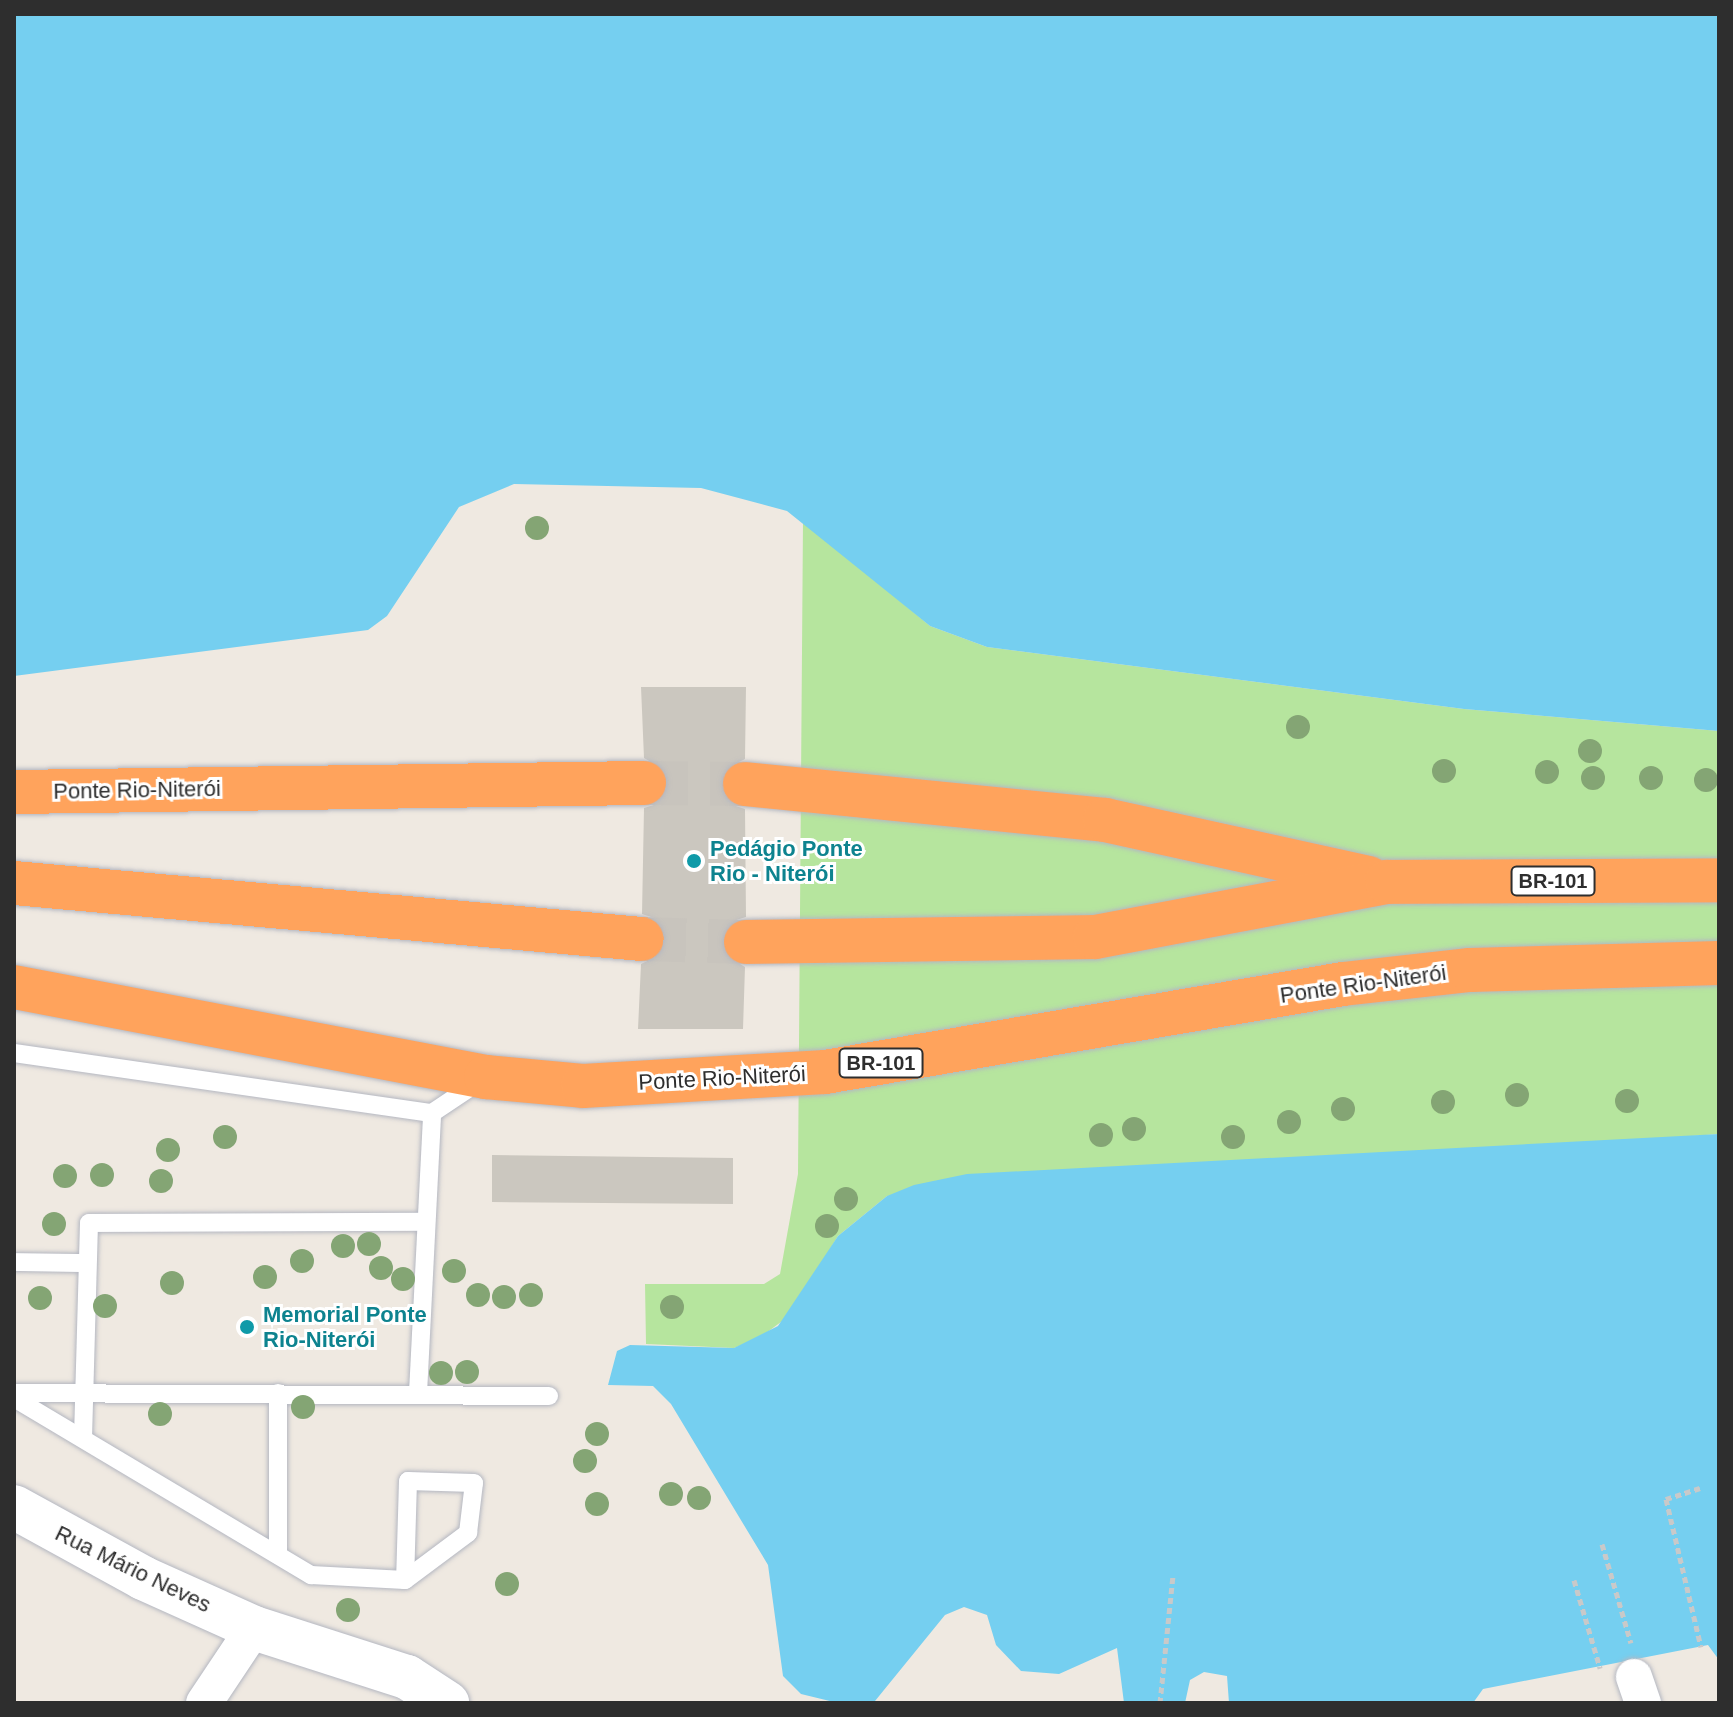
<!DOCTYPE html>
<html>
<head>
<meta charset="utf-8">
<style>
	body { margin:0 }
	#map { position:relative; width:1733px; height:1717px; overflow:hidden; background:#efe9e1; font-family:Helvetica,sans-serif }
	div>[style] { position:absolute }
	.green>* { inset:0; background:#b6e59e }
	.water>* { inset:0; background:#75cff0 }
	.building>* { inset:0; background:#cbc7bf }
	.highway-tunnel>* { height:44px; margin-top:-22px; transform-origin:0; background:repeating-linear-gradient(90deg,#c8c4bd 0 44px,transparent 0 66px) }
	.path>* { height:5px; margin-top:-2.5px; transform-origin:0; background:repeating-linear-gradient(90deg,#c9c9c9 0 6px,transparent 0 10px) }
	.roads { filter:drop-shadow(0 0 2px #b4b7c1) drop-shadow(0 0 2px #b4b7c1) }
	.lane>* { height:18px; margin:-9px; padding:0 9px; transform-origin:9px; border-radius:9px; background:#fff }
	.street>* { height:36px; margin:-18px; padding:0 18px; transform-origin:18px; border-radius:18px; background:#fff }
	.secondary>* { height:44px; margin:-22px; padding:0 22px; transform-origin:22px; border-radius:22px; background:#fff }
	.highway>* { height:44px; margin:-22px; padding:0 22px; transform-origin:22px; border-radius:22px; background:#ffa35c }
	.trees>* { width:24px; height:24px; margin:-12px; border-radius:50%; background:#84a574 }
	.dots>* { width:22px; height:22px; translate:-50% -50%; box-sizing:border-box; border:4px solid #fff; border-radius:50% }
	span { translate:-50% -50%; white-space:nowrap; text-align:center; line-height:1.15; -webkit-text-stroke:6px #fff; paint-order:stroke }
	.shield-label span { padding:2px 6px; background:#fff; border:2px solid; border-radius:6px; -webkit-text-stroke-width:0 }
	.shield-label { font-size:20px; color:#2e2e2e; font-weight:700 }
	.street-label { font-size:22px; color:#2e2e2e }
	.culture-label { font-size:22px; color:#0d838f; font-weight:700 }
	.left { translate:0 -50%; text-align:left }
	.frame { position:absolute; inset:0; border:16px solid #2e2e2e; pointer-events:none }
</style>
</head>
<body>
<div id="map">
	<div class="green">
		<div style="clip-path:polygon(803px 520px,930px 626px,987px 647px,1464px 709px,1719px 731px,1719px 1134px,887px 1196px,838px 1236px,789px 1316px,758px 1339px,734px 1348px,646px 1344px,645px 1284px,764px 1284px,780px 1274px,798px 1174px)"></div>
	</div>
	<div class="water">
		<div style="clip-path:polygon(14px 14px,1719px 14px,1719px 731px,1464px 709px,987px 647px,930px 626px,787px 511px,701px 488px,514px 484px,459px 507px,387px 616px,368px 630px,14px 676px)"></div>
		<div style="clip-path:polygon(1719px 1134px,1719px 1660px,1708px 1645px,1483px 1689px,1473px 1703px,1229px 1703px,1227px 1676px,1204px 1672px,1190px 1680px,1185px 1703px,1124px 1703px,1117px 1648px,1059px 1674px,1021px 1671px,996px 1645px,987px 1615px,964px 1607px,945px 1615px,875px 1701px,838px 1703px,801px 1694px,783px 1676px,768px 1565px,671px 1404px,653px 1386px,608px 1385px,617px 1351px,630px 1345px,734px 1348px,778px 1326px,838px 1236px,887px 1196px,914px 1185px,967px 1174px)"></div>
	</div>
	<div class="building">
		<div style="clip-path:polygon(641px 687px,746px 687px,745px 759px,725px 769px,720px 782px,730px 804px,745px 809px,746px 917px,733px 921px,721px 942px,725px 955px,745px 967px,743px 1029px,638px 1029px,641px 964px,662px 954px,667px 940px,657px 919px,642px 914px,644px 808px,657px 804px,669px 783px,665px 770px,644px 758px)"></div>
		<div style="clip-path:polygon(492px 1155px,733px 1158px,733px 1204px,492px 1202px)"></div>
	</div>
	<div class="highway-tunnel">
		<div style="left:644px;top:783px;width:101px;rotate:0.6deg"></div>
		<div style="left:642px;top:939px;width:104px;rotate:1.7deg"></div>
	</div>
	<div class="path">
		<div style="left:1700px;top:1488px;width:36px;rotate:162deg"></div>
		<div style="left:1666px;top:1499px;width:152px;rotate:76.7deg"></div>
		<div style="left:1602px;top:1544px;width:103px;rotate:73.7deg"></div>
		<div style="left:1574px;top:1580px;width:92px;rotate:73.5deg"></div>
		<div style="left:1160px;top:1703px;width:128px;rotate:-84.2deg"></div>
	</div>
	<div class="roads">
		<div class="lane">
			<div style="left:14px;top:1053px;width:422px;rotate:8.2deg"></div>
			<div style="left:432px;top:1113px;width:58px;rotate:-33.7deg"></div>
			<div style="left:14px;top:1262px;width:73px;rotate:0.8deg"></div>
			<div style="left:14px;top:1393px;width:535px;rotate:0.32deg"></div>
			<div style="left:418px;top:1393px;width:280px;rotate:-87.1deg"></div>
			<div style="left:14px;top:1398px;width:346px;rotate:30.8deg"></div>
			<div style="left:311px;top:1575px;width:94px;rotate:3deg"></div>
			<div style="left:405px;top:1580px;width:79px;rotate:-36.7deg"></div>
			<div style="left:468px;top:1533px;width:50px;rotate:-83.2deg"></div>
			<div style="left:474px;top:1483px;width:66px;rotate:-178.3deg"></div>
			<div style="left:408px;top:1481px;width:99px;rotate:91.7deg"></div>
			<div style="left:83px;top:1438px;width:215px;rotate:-88.4deg"></div>
			<div style="left:89px;top:1223px;width:334px;rotate:-0.2deg"></div>
			<div style="left:278px;top:1555px;width:162px;rotate:-90deg"></div>
		</div>
		<div class="street">
			<div style="left:1634px;top:1677px;width:28px;rotate:71deg"></div>
			<div style="left:204px;top:1703px;width:90px;rotate:-56.3deg"></div>
		</div>
		<div class="secondary">
			<div style="left:14px;top:1507px;width:147px;rotate:28.8deg"></div>
			<div style="left:143px;top:1578px;width:122px;rotate:24.2deg"></div>
			<div style="left:254px;top:1628px;width:161px;rotate:17.8deg"></div>
			<div style="left:407px;top:1677px;width:48px;rotate:33deg"></div>
		</div>
		<div class="highway">
			<div style="left:745px;top:784px;width:362px;rotate:5.7deg"></div>
			<div style="left:1105px;top:820px;width:270px;rotate:12.4deg"></div>
			<div style="left:14px;top:792px;width:630px;rotate:-0.82deg"></div>
			<div style="left:14px;top:883px;width:630px;rotate:5.1deg"></div>
			<div style="left:746px;top:942px;width:349px;rotate:-0.8deg"></div>
			<div style="left:1095px;top:937px;width:297px;rotate:-10.7deg"></div>
			<div style="left:1387px;top:882px;width:332px;rotate:-0.3deg"></div>
			<div style="left:14px;top:987px;width:481px;rotate:10.8deg"></div>
			<div style="left:486px;top:1077px;width:97px;rotate:5.3deg"></div>
			<div style="left:583px;top:1086px;width:242px;rotate:-3.3deg"></div>
			<div style="left:825px;top:1072px;width:525px;rotate:-9.64deg"></div>
			<div style="left:1343px;top:984px;width:128px;rotate:-6.3deg"></div>
			<div style="left:1470px;top:970px;width:249px;rotate:-1.6deg"></div>
		</div>
	</div>
	<div class="trees">
		<div style="left:537px;top:528px"></div>
		<div style="left:1298px;top:727px"></div>
		<div style="left:1590px;top:751px"></div>
		<div style="left:1444px;top:771px"></div>
		<div style="left:1547px;top:772px"></div>
		<div style="left:1593px;top:778px"></div>
		<div style="left:1651px;top:778px"></div>
		<div style="left:1706px;top:780px"></div>
		<div style="left:1517px;top:1095px"></div>
		<div style="left:1627px;top:1101px"></div>
		<div style="left:1443px;top:1102px"></div>
		<div style="left:1343px;top:1109px"></div>
		<div style="left:1289px;top:1122px"></div>
		<div style="left:1134px;top:1129px"></div>
		<div style="left:1101px;top:1135px"></div>
		<div style="left:225px;top:1137px"></div>
		<div style="left:1233px;top:1137px"></div>
		<div style="left:168px;top:1150px"></div>
		<div style="left:102px;top:1175px"></div>
		<div style="left:65px;top:1176px"></div>
		<div style="left:161px;top:1181px"></div>
		<div style="left:846px;top:1199px"></div>
		<div style="left:54px;top:1224px"></div>
		<div style="left:827px;top:1226px"></div>
		<div style="left:369px;top:1244px"></div>
		<div style="left:343px;top:1246px"></div>
		<div style="left:302px;top:1261px"></div>
		<div style="left:381px;top:1268px"></div>
		<div style="left:454px;top:1271px"></div>
		<div style="left:265px;top:1277px"></div>
		<div style="left:403px;top:1279px"></div>
		<div style="left:172px;top:1283px"></div>
		<div style="left:478px;top:1295px"></div>
		<div style="left:531px;top:1295px"></div>
		<div style="left:504px;top:1297px"></div>
		<div style="left:40px;top:1298px"></div>
		<div style="left:105px;top:1306px"></div>
		<div style="left:672px;top:1307px"></div>
		<div style="left:467px;top:1372px"></div>
		<div style="left:441px;top:1373px"></div>
		<div style="left:303px;top:1407px"></div>
		<div style="left:160px;top:1414px"></div>
		<div style="left:597px;top:1434px"></div>
		<div style="left:585px;top:1461px"></div>
		<div style="left:671px;top:1494px"></div>
		<div style="left:699px;top:1498px"></div>
		<div style="left:597px;top:1504px"></div>
		<div style="left:507px;top:1584px"></div>
		<div style="left:348px;top:1610px"></div>
	</div>
	<div class="dots">
		<div style="left:694px;top:861px;background:#0f9aa8"></div>
		<div style="left:247px;top:1327px;background:#0f9aa8"></div>
	</div>
	<div class="shield-label">
		<span style="left:1553px;top:881px">BR-101</span>
		<span style="left:881px;top:1063px">BR-101</span>
	</div>
	<div class="street-label">
		<span style="left:137px;top:790px;rotate:-1deg">Ponte Rio-Niterói</span>
		<span style="left:1363px;top:984px;rotate:-8deg">Ponte Rio-Niterói</span>
		<span style="left:722px;top:1078px;rotate:-3deg">Ponte Rio-Niterói</span>
		<span style="left:133px;top:1569px;rotate:26deg">Rua Mário Neves</span>
	</div>
	<div class="culture-label">
		<span class="left" style="left:710px;top:861px">Pedágio Ponte<br>Rio - Niterói</span>
		<span class="left" style="left:263px;top:1327px">Memorial Ponte<br>Rio-Niterói</span>
	</div>
	<div class="frame"></div>
</div>
</body>
</html>
